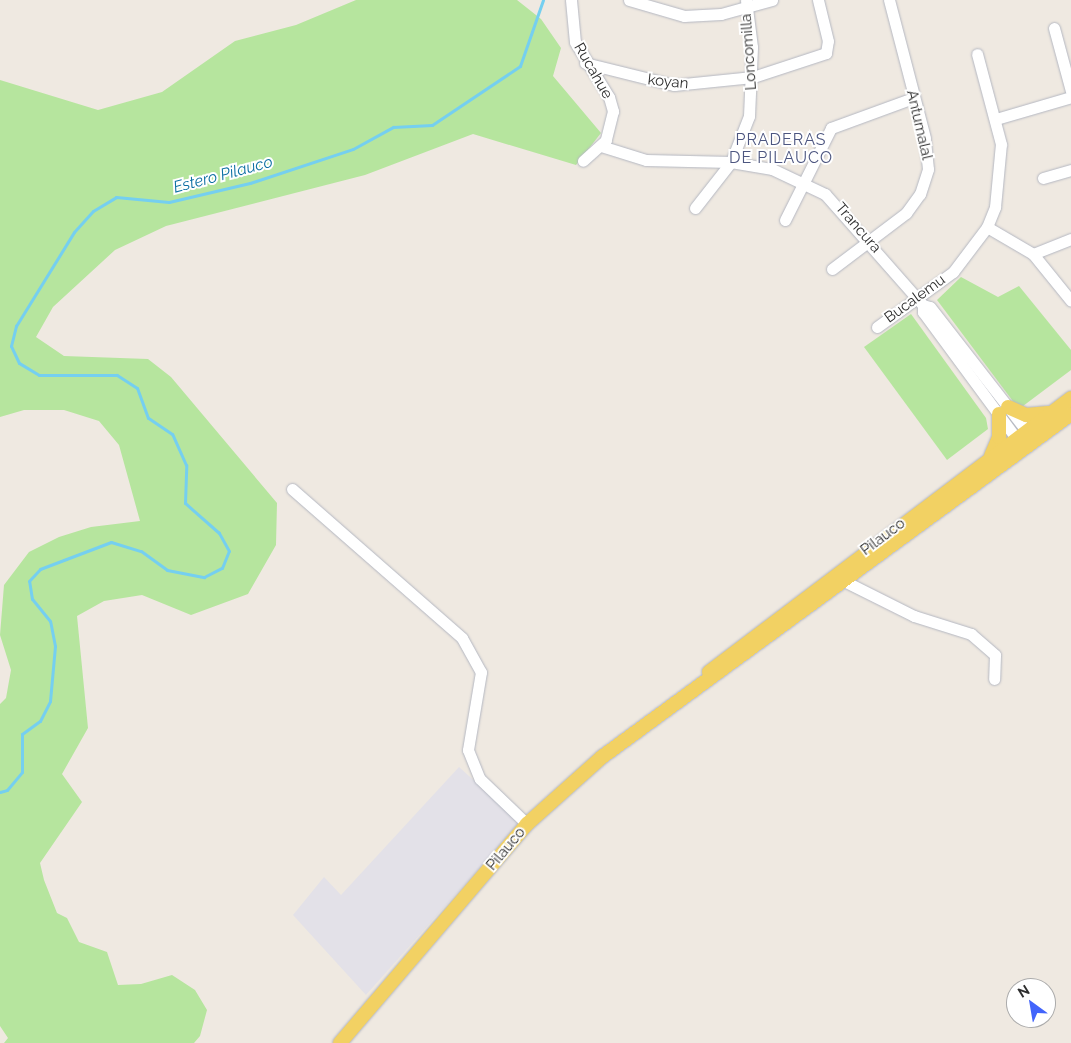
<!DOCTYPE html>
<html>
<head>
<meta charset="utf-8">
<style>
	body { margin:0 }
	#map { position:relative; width:1071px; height:1043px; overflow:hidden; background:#efe9e1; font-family:Raleway,sans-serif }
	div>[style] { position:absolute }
	.industrial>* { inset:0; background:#e3e1e8 }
	.green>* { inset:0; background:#b6e59e }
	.stream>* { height:3px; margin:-1.5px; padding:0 1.5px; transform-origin:1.5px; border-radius:1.5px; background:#75cff0 }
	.roads { filter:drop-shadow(0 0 1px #b4b7c1) drop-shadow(0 0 1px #b4b7c1) }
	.minor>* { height:11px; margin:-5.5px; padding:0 5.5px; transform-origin:5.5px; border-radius:5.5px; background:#fff }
	.major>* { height:14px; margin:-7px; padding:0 7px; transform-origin:7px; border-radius:7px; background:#f2d163 }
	span { translate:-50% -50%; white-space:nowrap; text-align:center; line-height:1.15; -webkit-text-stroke:4px #fff; paint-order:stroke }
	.street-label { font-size:15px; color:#2e2e2e }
	.neighbourhood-label { font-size:16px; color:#4d5680; letter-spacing:1px }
	.water-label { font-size:16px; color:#0d6fa3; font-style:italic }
	.north { position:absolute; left:1006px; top:978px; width:50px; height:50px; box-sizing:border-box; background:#fff; border:1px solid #ababab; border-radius:50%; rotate:328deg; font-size:14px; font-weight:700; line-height:20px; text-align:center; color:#2e2e2e }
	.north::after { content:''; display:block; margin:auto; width:18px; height:22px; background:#4264fb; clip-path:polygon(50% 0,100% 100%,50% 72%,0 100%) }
</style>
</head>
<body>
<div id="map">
	<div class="industrial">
		<div style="clip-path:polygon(459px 767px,520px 822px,366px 995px,293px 915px,324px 877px,341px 895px)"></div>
	</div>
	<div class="green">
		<div style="clip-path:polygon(356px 0,517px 0,541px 19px,561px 48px,553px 76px,601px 133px,576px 165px,473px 134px,365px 175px,166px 226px,115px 250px,53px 307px,36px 337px,64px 356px,148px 359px,171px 377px,277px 503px,276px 545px,248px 594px,191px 615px,142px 595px,104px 601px,77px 616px,88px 728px,62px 774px,82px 802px,40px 863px,44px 880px,57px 913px,67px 918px,79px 942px,107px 952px,118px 985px,141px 984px,172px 975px,195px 990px,207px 1010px,200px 1036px,194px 1043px,4px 1043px,8px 1038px,0 1026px,0 704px,6px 698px,11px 670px,0 635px,4px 585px,29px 552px,59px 537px,91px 527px,140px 521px,119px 445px,99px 421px,64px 410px,24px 410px,0 417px,0 80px,98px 110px,162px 92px,235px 41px,296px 25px)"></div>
		<div style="clip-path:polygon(961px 277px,998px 297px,1019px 286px,1071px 350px,1071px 370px,1023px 406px,1015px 404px,937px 300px)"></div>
		<div style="clip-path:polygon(911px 314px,986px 418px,988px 429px,947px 460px,864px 347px)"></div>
	</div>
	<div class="stream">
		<div style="left:0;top:792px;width:7px;rotate:-16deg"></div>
		<div style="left:7px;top:790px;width:23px;rotate:-50deg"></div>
		<div style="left:22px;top:772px;width:38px;rotate:-90deg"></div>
		<div style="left:22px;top:734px;width:22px;rotate:-36deg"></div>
		<div style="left:40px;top:721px;width:22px;rotate:-63deg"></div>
		<div style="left:50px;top:701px;width:55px;rotate:-84.8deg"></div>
		<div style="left:55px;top:646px;width:25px;rotate:-101deg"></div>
		<div style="left:50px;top:621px;width:28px;rotate:-129deg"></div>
		<div style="left:32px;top:599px;width:18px;rotate:-99deg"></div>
		<div style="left:29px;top:581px;width:16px;rotate:-47deg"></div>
		<div style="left:40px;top:569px;width:76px;rotate:-20.8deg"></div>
		<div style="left:111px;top:542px;width:31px;rotate:17deg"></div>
		<div style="left:141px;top:551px;width:32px;rotate:36deg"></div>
		<div style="left:167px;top:570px;width:38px;rotate:11deg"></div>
		<div style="left:204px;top:577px;width:20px;rotate:-27deg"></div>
		<div style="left:222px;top:568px;width:18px;rotate:-68deg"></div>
		<div style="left:229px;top:551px;width:21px;rotate:-119deg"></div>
		<div style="left:219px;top:533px;width:45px;rotate:-138.6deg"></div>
		<div style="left:185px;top:503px;width:38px;rotate:-88deg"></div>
		<div style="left:186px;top:465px;width:34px;rotate:-114deg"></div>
		<div style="left:172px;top:434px;width:29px;rotate:-146deg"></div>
		<div style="left:148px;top:418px;width:32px;rotate:-110deg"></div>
		<div style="left:137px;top:388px;width:24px;rotate:-147deg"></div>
		<div style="left:117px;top:375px;width:78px;rotate:180deg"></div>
		<div style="left:39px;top:375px;width:23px;rotate:-149deg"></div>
		<div style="left:19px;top:363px;width:19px;rotate:-115deg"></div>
		<div style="left:11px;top:346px;width:21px;rotate:-76deg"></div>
		<div style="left:16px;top:326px;width:110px;rotate:-58.3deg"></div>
		<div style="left:74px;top:232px;width:28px;rotate:-48deg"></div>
		<div style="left:93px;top:211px;width:27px;rotate:-31deg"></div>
		<div style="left:116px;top:197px;width:53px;rotate:5.4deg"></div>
		<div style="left:169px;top:202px;width:83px;rotate:-13.2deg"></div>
		<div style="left:250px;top:183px;width:108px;rotate:-18.3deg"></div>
		<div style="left:353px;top:149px;width:46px;rotate:-28.8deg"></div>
		<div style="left:393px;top:127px;width:39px;rotate:-3deg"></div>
		<div style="left:432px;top:125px;width:106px;rotate:-33.8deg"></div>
		<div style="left:520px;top:66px;width:70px;rotate:-70.8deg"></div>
	</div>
	<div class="roads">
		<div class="minor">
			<div style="left:571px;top:0;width:42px;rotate:84.6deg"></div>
			<div style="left:575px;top:42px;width:65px;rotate:58.3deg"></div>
			<div style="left:609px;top:97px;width:15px;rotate:74deg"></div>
			<div style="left:613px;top:111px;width:30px;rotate:104deg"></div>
			<div style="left:606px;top:140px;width:31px;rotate:138deg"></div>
			<div style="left:629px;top:0;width:57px;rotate:16.2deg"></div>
			<div style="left:684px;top:16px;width:37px;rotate:-3deg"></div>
			<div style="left:721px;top:14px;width:53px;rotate:-15.4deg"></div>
			<div style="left:1054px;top:28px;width:65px;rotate:74.9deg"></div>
			<div style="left:585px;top:63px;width:92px;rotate:13.9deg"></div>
			<div style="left:674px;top:85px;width:79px;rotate:-5.8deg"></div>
			<div style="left:753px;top:77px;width:77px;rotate:-18.2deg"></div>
			<div style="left:826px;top:53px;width:12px;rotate:-81deg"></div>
			<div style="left:828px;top:41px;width:42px;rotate:-103.7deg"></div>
			<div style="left:996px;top:119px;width:78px;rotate:-16.3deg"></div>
			<div style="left:601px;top:146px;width:47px;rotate:17.3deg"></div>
			<div style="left:646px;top:160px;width:85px;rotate:1.3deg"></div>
			<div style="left:731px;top:162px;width:42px;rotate:9.7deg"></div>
			<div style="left:772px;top:169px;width:59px;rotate:25.3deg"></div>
			<div style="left:825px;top:194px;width:148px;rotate:48.6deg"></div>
			<div style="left:923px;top:305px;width:7px;rotate:16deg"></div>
			<div style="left:930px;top:307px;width:166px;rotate:52.1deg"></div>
			<div style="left:1043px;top:178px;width:29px;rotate:-16deg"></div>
			<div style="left:695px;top:208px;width:58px;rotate:-52deg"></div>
			<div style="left:731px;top:162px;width:49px;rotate:-68.6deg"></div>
			<div style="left:749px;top:116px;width:69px;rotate:-87.5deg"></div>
			<div style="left:752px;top:47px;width:47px;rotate:-97.3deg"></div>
			<div style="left:785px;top:220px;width:103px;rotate:-63.4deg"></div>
			<div style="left:831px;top:128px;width:87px;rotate:-20.1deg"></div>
			<div style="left:987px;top:227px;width:53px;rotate:30.4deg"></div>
			<div style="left:1033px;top:254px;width:60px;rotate:51deg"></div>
			<div style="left:1033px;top:254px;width:41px;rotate:-21.5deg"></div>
			<div style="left:832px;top:269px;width:93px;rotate:-37.1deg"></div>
			<div style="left:906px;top:213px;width:24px;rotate:-54deg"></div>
			<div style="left:920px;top:194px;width:26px;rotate:-72deg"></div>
			<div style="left:928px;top:169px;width:31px;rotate:-96deg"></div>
			<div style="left:925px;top:138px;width:143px;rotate:-104.6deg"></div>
			<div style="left:923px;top:305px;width:7px;rotate:90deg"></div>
			<div style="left:923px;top:312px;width:165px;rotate:53.6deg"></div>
			<div style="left:877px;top:327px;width:94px;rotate:-35.9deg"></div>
			<div style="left:953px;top:272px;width:56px;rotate:-52.9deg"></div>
			<div style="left:987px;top:227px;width:22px;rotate:-68deg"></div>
			<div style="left:995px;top:207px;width:63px;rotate:-84.6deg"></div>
			<div style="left:1001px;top:144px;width:93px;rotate:-104.9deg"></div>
			<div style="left:292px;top:489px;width:226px;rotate:41.2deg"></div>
			<div style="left:462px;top:638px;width:39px;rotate:61deg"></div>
			<div style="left:481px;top:672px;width:79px;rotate:99.5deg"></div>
			<div style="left:468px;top:750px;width:31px;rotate:68deg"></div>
			<div style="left:480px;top:779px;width:65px;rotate:43.8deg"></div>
			<div style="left:844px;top:581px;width:78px;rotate:26.6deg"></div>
			<div style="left:914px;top:616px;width:60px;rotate:17.5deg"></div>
			<div style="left:971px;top:634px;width:32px;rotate:41deg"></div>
			<div style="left:995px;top:655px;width:24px;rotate:92deg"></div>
		</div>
		<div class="major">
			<div style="left:1008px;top:407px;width:20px;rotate:24deg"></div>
			<div style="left:1026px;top:415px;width:22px;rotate:-5deg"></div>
			<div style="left:991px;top:456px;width:21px;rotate:-67deg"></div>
			<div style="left:999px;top:437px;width:23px;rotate:-90deg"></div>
			<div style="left:709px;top:672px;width:454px;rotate:-37.1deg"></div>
			<div style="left:340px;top:1043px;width:288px;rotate:-49.5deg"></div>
			<div style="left:527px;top:824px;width:101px;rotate:-41.8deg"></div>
			<div style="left:602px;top:757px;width:581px;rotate:-36.18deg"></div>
		</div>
	</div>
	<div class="street-label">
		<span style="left:749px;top:52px;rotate:-94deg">Loncomilla</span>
		<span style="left:593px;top:71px;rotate:60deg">Rucahue</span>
		<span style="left:668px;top:82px;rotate:6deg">koyan</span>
		<span style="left:919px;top:125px;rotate:77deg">Antumalal</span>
		<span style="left:858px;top:228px;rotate:49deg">Trancura</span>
		<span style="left:915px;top:299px;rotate:-36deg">Bucalemu</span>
		<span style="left:883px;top:537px;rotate:-37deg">Pilauco</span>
		<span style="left:506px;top:849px;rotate:-50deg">Pilauco</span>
	</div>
	<div class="neighbourhood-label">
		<span style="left:781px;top:149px">PRADERAS<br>DE PILAUCO</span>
	</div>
	<div class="water-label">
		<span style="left:223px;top:175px;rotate:-15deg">Estero Pilauco</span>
	</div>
	<div class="north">N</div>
</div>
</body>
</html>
